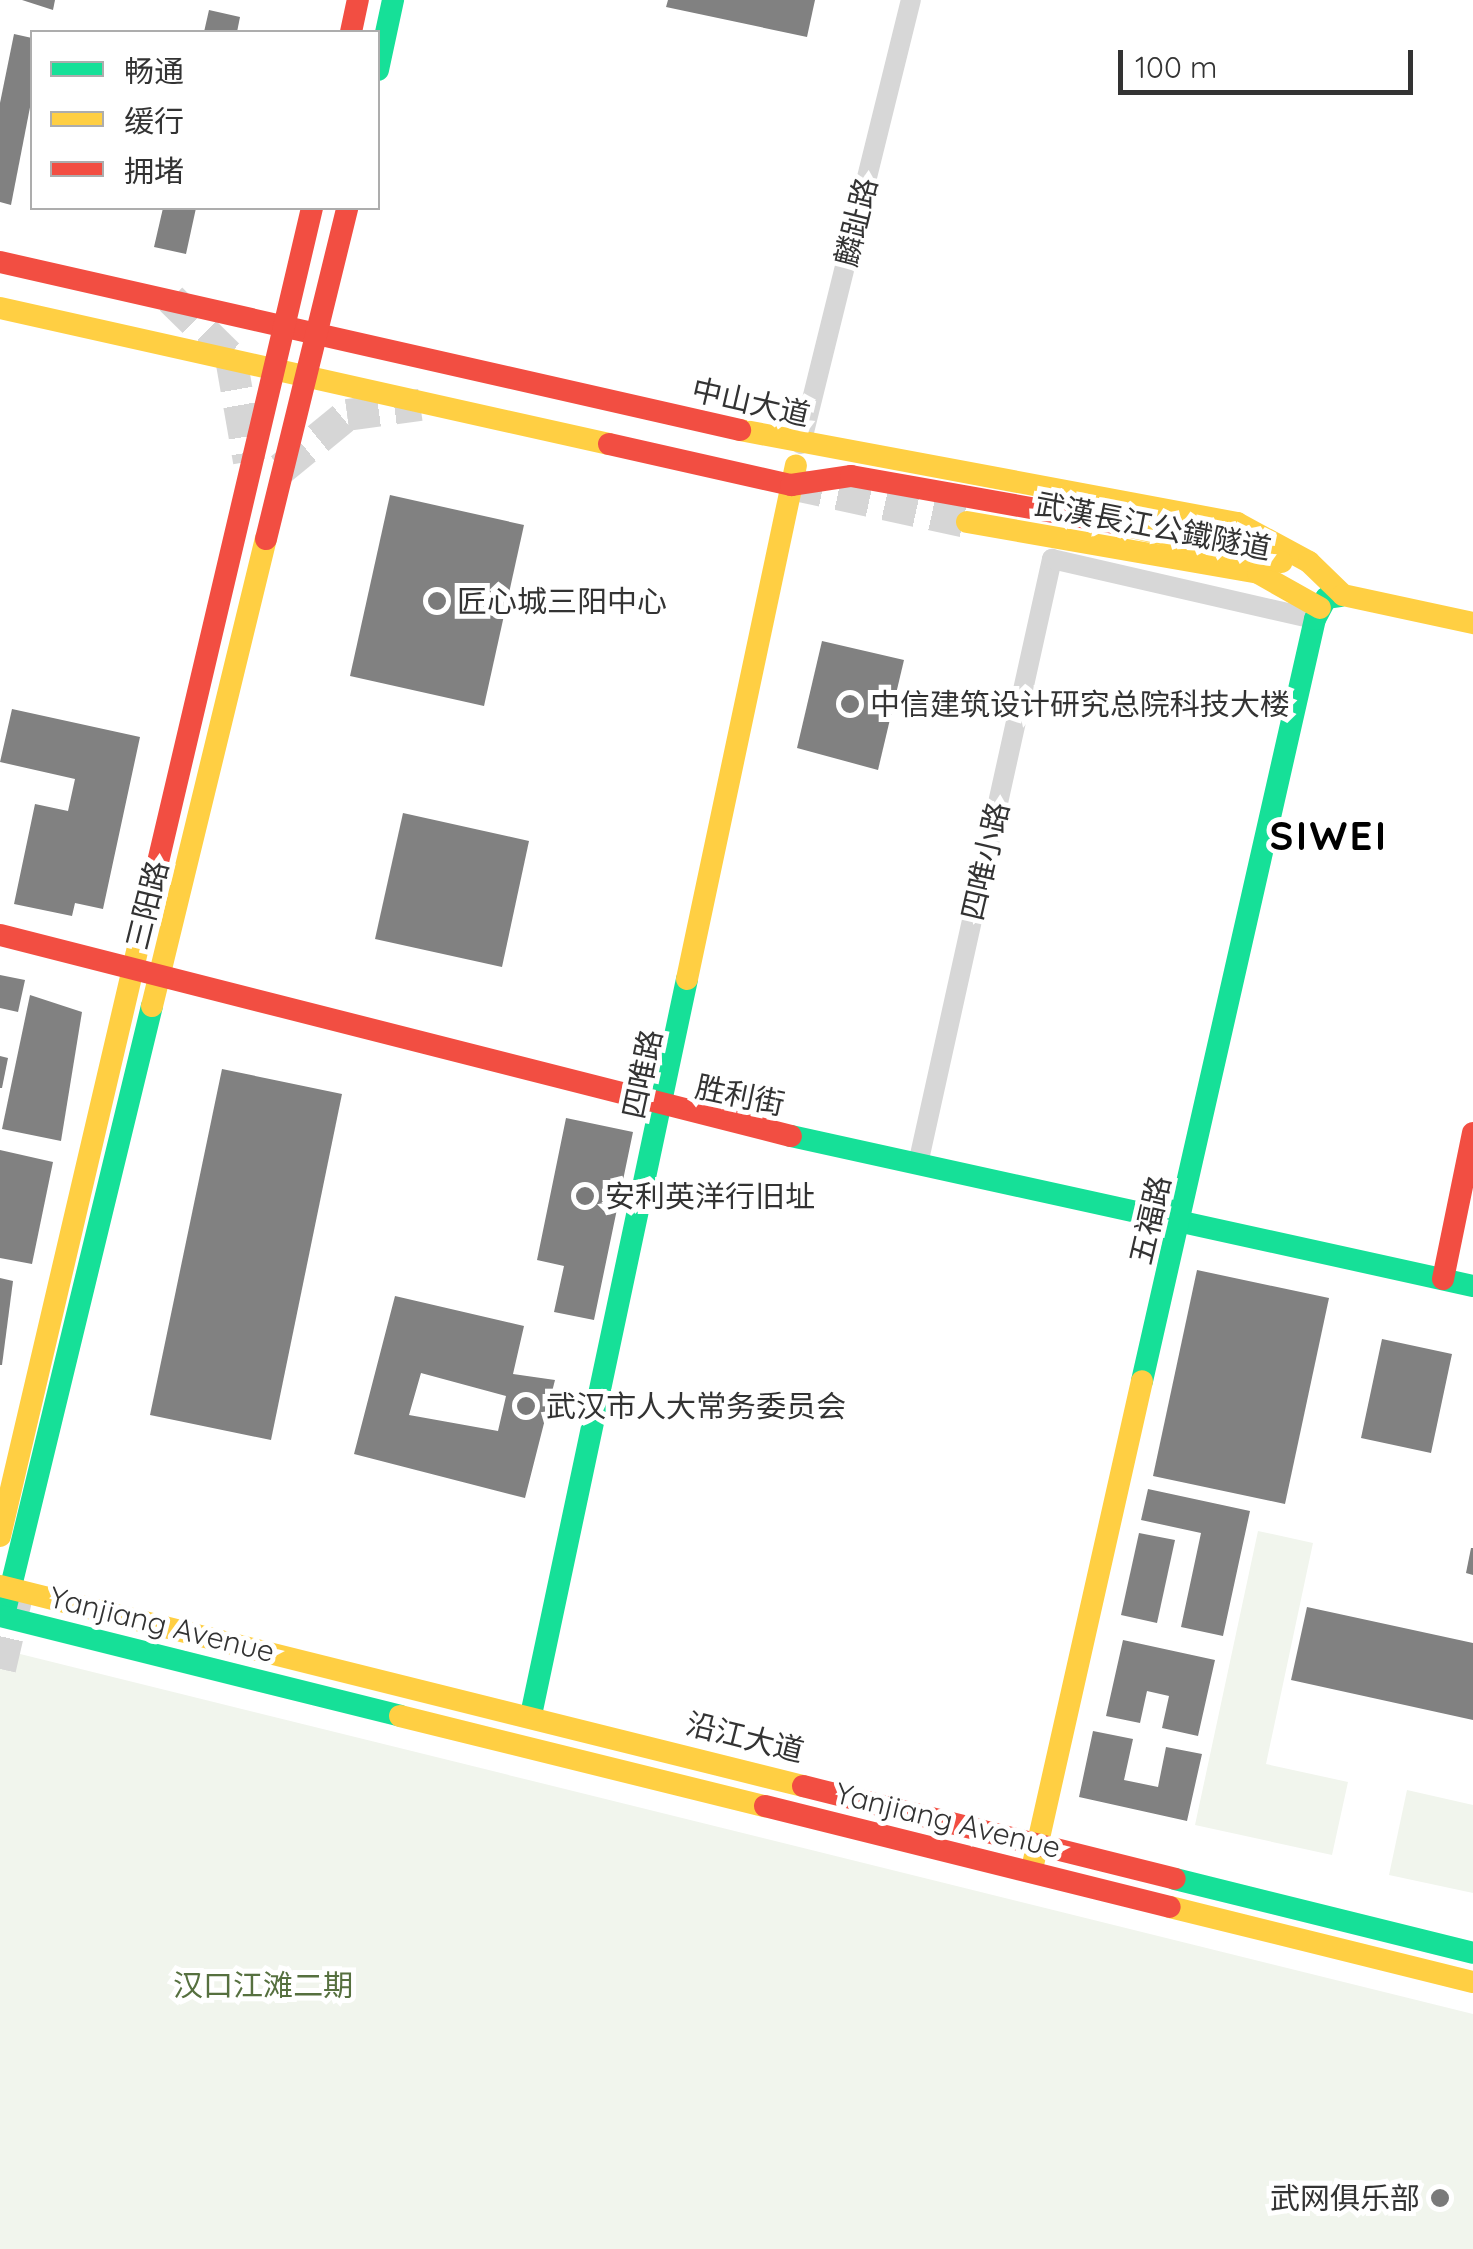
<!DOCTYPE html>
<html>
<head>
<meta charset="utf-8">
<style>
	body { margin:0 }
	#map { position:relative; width:1473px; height:2249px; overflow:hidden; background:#fff; font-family:Quicksand,"Noto Sans SC",sans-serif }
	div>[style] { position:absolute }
	.green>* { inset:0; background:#f1f5ed }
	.building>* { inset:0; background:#818181 }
	.primary-tunnel>* { height:32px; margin-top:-16px; transform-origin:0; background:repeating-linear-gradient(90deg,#d6d6d6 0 32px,transparent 0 48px) }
	.street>* { height:20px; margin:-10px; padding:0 10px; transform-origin:10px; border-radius:10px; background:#d7d7d7 }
	.fast>* { height:22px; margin:-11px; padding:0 11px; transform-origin:11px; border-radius:11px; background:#16e098 }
	.slow>* { height:22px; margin:-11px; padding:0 11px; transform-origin:11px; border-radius:11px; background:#ffcf43 }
	.jam>* { height:22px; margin:-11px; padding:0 11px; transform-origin:11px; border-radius:11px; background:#f24e42 }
	.dots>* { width:28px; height:28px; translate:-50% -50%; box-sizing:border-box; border:5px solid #fff; border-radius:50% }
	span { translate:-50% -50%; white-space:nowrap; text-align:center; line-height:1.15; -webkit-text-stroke:10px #fff; paint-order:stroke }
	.street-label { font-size:30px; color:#333 }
	.poi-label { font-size:30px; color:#333 }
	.left { translate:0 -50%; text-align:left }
	.right { translate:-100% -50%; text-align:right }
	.park-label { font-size:30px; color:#56703f }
	.district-label { font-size:40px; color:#000; font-weight:700; letter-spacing:2.5px }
	.legend { position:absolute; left:30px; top:30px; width:350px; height:180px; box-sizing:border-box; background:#fff; border:2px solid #adadad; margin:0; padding:12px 18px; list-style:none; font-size:30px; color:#333 }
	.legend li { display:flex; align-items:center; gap:20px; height:50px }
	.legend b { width:50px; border:2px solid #adadad }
	.scale { position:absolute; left:1118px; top:50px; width:295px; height:45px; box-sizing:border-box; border:5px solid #333; border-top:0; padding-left:12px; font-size:30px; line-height:35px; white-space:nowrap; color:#333; -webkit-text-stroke:8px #fff; paint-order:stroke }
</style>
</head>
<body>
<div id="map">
	<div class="green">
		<div style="clip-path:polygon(1258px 1531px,1313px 1543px,1266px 1764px,1348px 1782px,1332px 1855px,1195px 1825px)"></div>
		<div style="clip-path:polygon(0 1649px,1473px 2014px,1473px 2249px,0 2249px)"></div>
		<div style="clip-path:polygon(1407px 1790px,1473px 1805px,1473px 1893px,1389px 1875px)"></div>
	</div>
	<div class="building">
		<div style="clip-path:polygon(22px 0,55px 0,53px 10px)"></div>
		<div style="clip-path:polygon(668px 0,815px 0,807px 37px,666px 7px)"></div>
		<div style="clip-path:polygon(209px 10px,240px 17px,237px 32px,204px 32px)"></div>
		<div style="clip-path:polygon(14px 34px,32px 38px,32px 97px,11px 205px,0 202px,0 103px)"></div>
		<div style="clip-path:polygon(163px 208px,196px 208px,186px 254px,154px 247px)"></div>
		<div style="clip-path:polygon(390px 495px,524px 525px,484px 706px,350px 676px)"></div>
		<div style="clip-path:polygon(822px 641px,904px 660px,878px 770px,797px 748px)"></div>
		<div style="clip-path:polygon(12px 709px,140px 737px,103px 909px,75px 903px,72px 916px,14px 904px,35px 804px,68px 811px,75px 779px,0 762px)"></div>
		<div style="clip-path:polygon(403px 813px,529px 841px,502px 967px,375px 939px)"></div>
		<div style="clip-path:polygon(0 975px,25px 980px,18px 1012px,0 1008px)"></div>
		<div style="clip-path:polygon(30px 995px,82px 1012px,61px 1141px,2px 1129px)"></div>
		<div style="clip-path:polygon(0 1056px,8px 1058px,2px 1088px,0 1088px)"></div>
		<div style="clip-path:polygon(222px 1069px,342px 1094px,271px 1440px,150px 1415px)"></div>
		<div style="clip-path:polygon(566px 1118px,633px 1132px,594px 1320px,554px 1312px,564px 1266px,537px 1260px)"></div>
		<div style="clip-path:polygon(0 1150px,53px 1162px,32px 1264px,0 1258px)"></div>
		<div style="clip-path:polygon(1197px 1270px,1329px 1298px,1285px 1504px,1153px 1476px)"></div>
		<div style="clip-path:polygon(0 1278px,13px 1281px,2px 1365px,0 1365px)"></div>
		<div style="clip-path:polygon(evenodd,395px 1296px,524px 1326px,513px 1374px,555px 1380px,525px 1498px,354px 1454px,395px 1296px,421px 1373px,506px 1396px,498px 1431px,409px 1415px,421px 1373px)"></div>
		<div style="clip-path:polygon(1382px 1339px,1452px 1354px,1431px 1453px,1361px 1438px)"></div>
		<div style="clip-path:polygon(1148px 1489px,1250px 1511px,1223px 1636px,1181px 1627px,1201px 1533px,1141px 1520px)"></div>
		<div style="clip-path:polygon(1139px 1533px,1175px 1540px,1157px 1623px,1121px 1615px)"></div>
		<div style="clip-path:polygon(1471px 1548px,1473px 1548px,1473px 1575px,1466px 1573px)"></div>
		<div style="clip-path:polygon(1307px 1607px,1473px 1643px,1473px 1720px,1291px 1680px)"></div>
		<div style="clip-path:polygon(1123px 1640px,1215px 1660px,1198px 1736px,1162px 1728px,1169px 1696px,1147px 1691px,1140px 1723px,1106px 1716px)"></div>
		<div style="clip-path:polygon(1093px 1731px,1133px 1739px,1124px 1780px,1158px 1787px,1166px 1747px,1202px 1754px,1187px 1821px,1079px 1797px)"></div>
	</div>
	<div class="primary-tunnel">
		<div style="left:171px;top:299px;width:84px;rotate:44.5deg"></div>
		<div style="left:231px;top:358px;width:105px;rotate:80.1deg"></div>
		<div style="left:281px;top:469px;width:85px;rotate:-39.3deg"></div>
		<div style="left:347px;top:415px;width:74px;rotate:-7.8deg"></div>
		<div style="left:791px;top:484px;width:180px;rotate:12.2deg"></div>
		<div style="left:0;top:1669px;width:80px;rotate:-77deg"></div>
	</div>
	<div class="street">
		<div style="left:801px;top:444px;width:457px;rotate:-76.1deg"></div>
		<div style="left:918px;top:1164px;width:620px;rotate:-77.51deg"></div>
		<div style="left:1052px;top:559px;width:270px;rotate:12.9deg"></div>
	</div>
	<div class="fast">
		<div style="left:378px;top:70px;width:72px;rotate:-77.9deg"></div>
		<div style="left:791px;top:1136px;width:698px;rotate:12.4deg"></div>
		<div style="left:1142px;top:1381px;width:781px;rotate:-77.21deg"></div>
		<div style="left:1315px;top:619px;width:24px;rotate:-62deg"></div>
		<div style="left:1326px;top:598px;width:14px;rotate:-8deg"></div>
		<div style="left:6px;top:1607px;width:618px;rotate:-76.35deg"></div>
		<div style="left:0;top:1616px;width:412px;rotate:14deg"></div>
		<div style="left:531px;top:1715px;width:752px;rotate:-78.03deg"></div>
		<div style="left:1175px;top:1879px;width:307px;rotate:13.9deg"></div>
	</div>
	<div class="slow">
		<div style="left:0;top:308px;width:624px;rotate:12.59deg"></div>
		<div style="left:740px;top:430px;width:506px;rotate:10.6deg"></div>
		<div style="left:1237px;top:523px;width:82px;rotate:28.4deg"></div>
		<div style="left:1309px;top:562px;width:47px;rotate:44.1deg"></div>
		<div style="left:1343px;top:595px;width:133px;rotate:12.2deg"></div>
		<div style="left:967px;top:522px;width:295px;rotate:9.9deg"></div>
		<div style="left:1258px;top:573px;width:71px;rotate:29.4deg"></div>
		<div style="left:1114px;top:523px;width:172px;rotate:13.1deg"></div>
		<div style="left:687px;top:979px;width:525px;rotate:-78.03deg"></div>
		<div style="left:152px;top:1006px;width:481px;rotate:-76.3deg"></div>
		<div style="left:0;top:1536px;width:657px;rotate:-76.81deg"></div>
		<div style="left:0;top:1586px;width:828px;rotate:13.99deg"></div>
		<div style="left:400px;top:1716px;width:376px;rotate:13.9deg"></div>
		<div style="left:1032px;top:1869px;width:500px;rotate:-77.3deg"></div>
		<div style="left:1170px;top:1907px;width:312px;rotate:13.9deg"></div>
	</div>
	<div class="jam">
		<div style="left:351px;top:32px;width:33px;rotate:-78deg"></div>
		<div style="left:0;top:262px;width:759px;rotate:12.79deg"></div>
		<div style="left:609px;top:444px;width:187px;rotate:12.7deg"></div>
		<div style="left:791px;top:485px;width:61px;rotate:-8.5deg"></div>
		<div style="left:851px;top:476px;width:267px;rotate:10.1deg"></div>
		<div style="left:266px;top:539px;width:341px;rotate:-76.2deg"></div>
		<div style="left:150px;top:896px;width:707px;rotate:-76.75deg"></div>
		<div style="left:0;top:935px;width:816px;rotate:14.26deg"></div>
		<div style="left:1443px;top:1279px;width:149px;rotate:-78.4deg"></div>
		<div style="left:803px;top:1786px;width:383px;rotate:14deg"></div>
		<div style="left:765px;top:1806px;width:417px;rotate:14deg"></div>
	</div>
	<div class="dots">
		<div style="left:437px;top:601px;background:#7a7a7a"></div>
		<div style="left:850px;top:704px;background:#7a7a7a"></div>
		<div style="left:585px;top:1196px;background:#7a7a7a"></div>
		<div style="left:526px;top:1406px;background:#7a7a7a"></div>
		<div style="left:1440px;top:2198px;background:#7a7a7a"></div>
	</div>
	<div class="street-label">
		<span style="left:856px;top:222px;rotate:-76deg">麟趾路</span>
		<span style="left:751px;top:402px;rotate:13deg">中山大道</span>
		<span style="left:1153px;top:526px;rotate:11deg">武漢長江公鐵隧道</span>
		<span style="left:985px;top:861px;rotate:-77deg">四唯小路</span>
		<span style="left:147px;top:905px;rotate:-76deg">三阳路</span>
		<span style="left:642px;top:1074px;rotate:-78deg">四唯路</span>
		<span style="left:740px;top:1095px;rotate:12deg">胜利街</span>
		<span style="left:1150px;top:1220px;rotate:-77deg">五福路</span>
		<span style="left:162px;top:1624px;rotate:14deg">Yanjiang Avenue</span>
		<span style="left:745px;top:1737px;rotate:14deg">沿江大道</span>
		<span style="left:948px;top:1820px;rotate:14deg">Yanjiang Avenue</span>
	</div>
	<div class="poi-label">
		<span class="left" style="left:457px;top:601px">匠心城三阳中心</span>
		<span class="left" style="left:870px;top:704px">中信建筑设计研究总院科技大楼</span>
		<span class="left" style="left:605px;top:1196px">安利英洋行旧址</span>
		<span class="left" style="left:546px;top:1406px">武汉市人大常务委员会</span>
		<span class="right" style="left:1420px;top:2198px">武网俱乐部</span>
	</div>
	<div class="park-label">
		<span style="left:263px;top:1985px">汉口江滩二期</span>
	</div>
	<div class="district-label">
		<span style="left:1329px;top:835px">SIWEI</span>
	</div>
	<ul class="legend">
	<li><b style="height:12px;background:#16e098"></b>畅通</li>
	<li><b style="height:12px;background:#ffcf43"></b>缓行</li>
	<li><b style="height:12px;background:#f24e42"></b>拥堵</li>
	</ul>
	<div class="scale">100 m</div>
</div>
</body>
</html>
